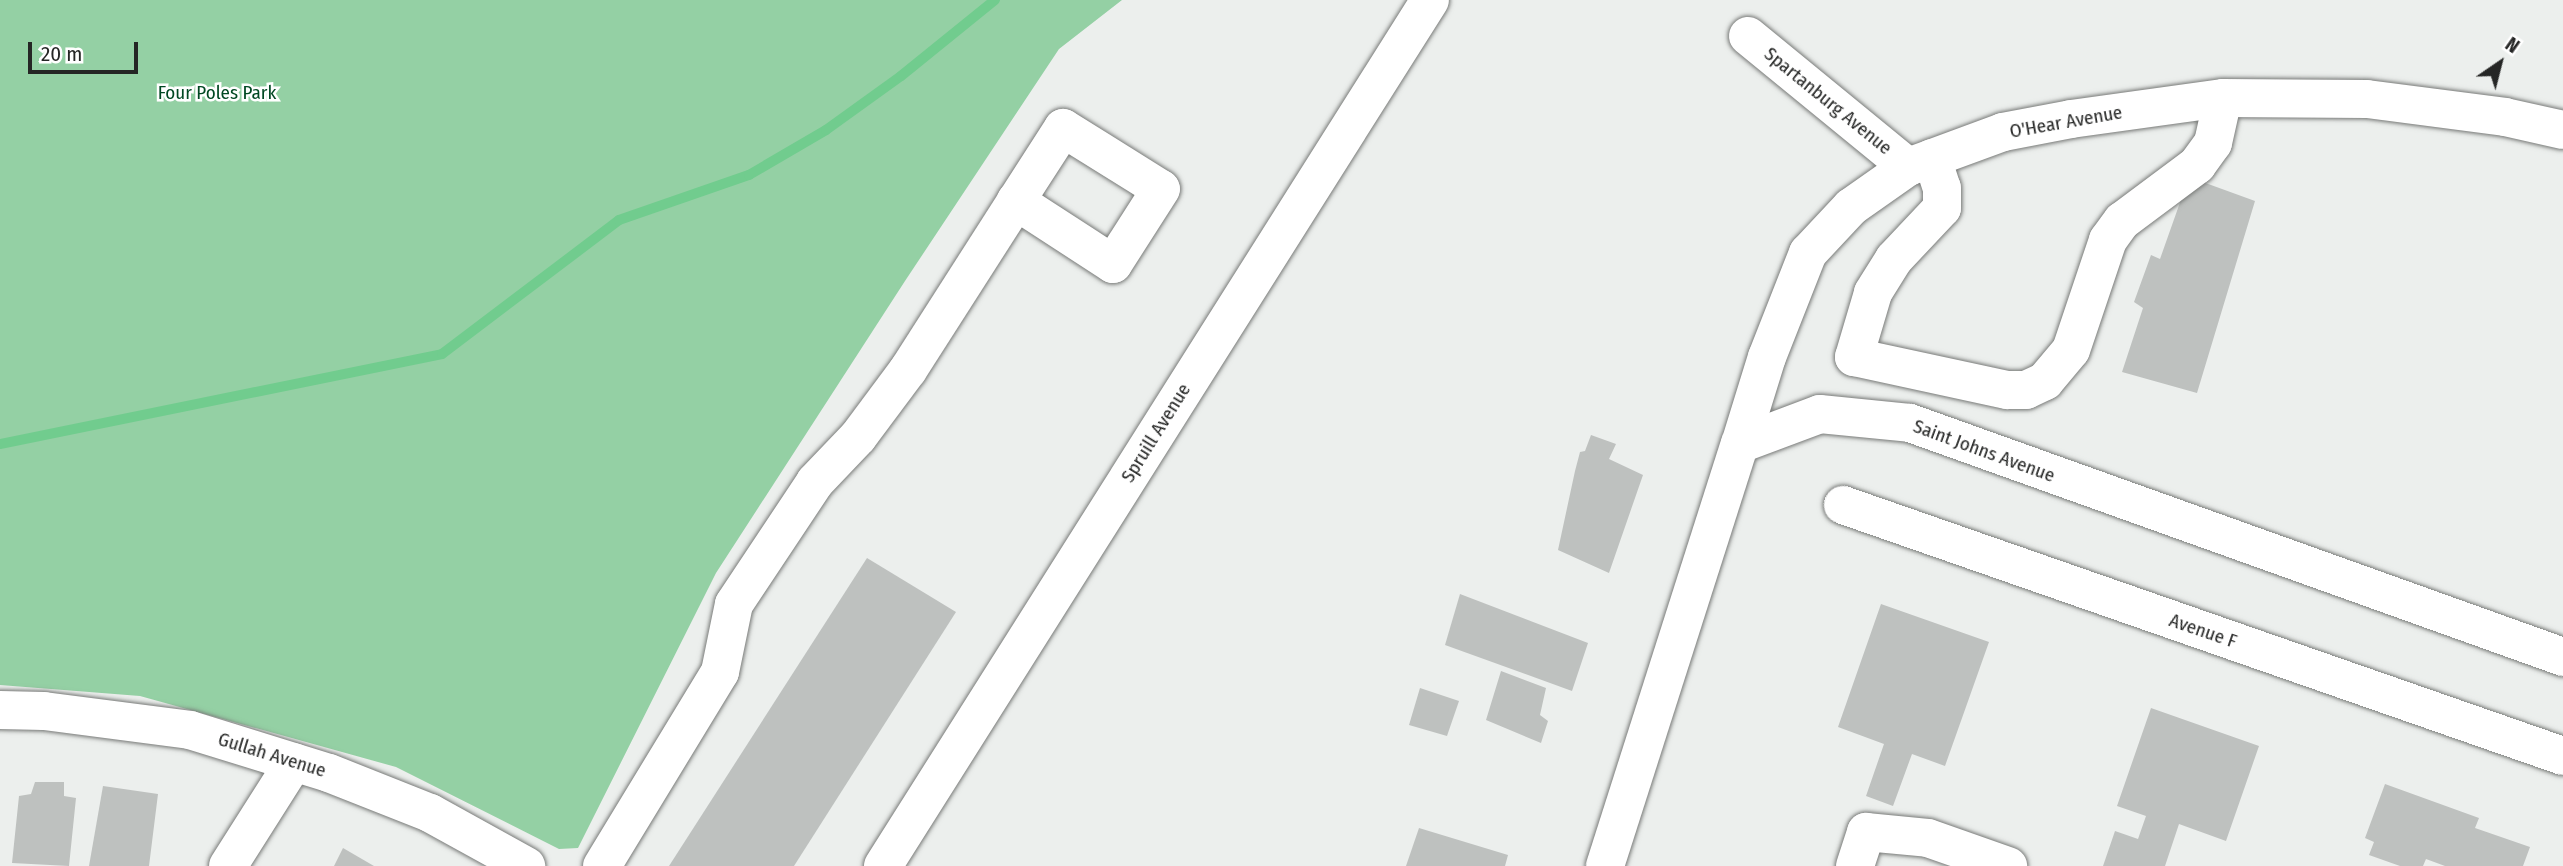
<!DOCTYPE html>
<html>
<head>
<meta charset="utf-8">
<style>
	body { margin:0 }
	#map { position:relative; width:2563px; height:866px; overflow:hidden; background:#ecefed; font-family:"Fira Sans Condensed",sans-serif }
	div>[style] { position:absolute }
	.green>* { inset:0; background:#94d0a4 }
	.stream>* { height:10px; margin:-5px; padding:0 5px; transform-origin:5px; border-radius:5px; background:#71cc8e }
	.building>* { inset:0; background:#bec1bf }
	.roads { filter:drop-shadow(0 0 2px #787a78) drop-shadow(0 0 2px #787a78) }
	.minor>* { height:38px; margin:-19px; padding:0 19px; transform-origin:19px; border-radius:19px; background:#fff }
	span { translate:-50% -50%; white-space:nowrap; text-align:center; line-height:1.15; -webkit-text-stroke:5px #fff; paint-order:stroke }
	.park-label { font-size:19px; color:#004822 }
	.street-label { font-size:19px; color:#252625 }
	.north { position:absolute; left:2465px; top:28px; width:70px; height:70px; -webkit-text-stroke:5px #fff; paint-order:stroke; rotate:35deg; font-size:19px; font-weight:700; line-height:28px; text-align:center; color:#252625 }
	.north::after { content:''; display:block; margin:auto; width:24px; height:32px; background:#252625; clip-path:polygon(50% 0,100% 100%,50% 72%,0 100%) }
	.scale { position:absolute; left:28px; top:42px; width:110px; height:32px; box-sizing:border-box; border:4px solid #252625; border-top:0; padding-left:9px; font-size:21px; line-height:24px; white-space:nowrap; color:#252625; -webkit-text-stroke:5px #fff; paint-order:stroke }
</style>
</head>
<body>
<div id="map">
	<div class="green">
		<div style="clip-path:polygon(0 0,1122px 0,1059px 49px,905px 281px,716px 573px,578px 848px,559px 849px,396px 767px,140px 696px,0 685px)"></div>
	</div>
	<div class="stream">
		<div style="left:0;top:444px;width:451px;rotate:-11.5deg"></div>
		<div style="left:442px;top:354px;width:222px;rotate:-37.1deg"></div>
		<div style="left:619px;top:220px;width:138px;rotate:-19.1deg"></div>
		<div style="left:749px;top:175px;width:89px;rotate:-30.3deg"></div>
		<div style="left:826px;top:130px;width:92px;rotate:-35.8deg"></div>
		<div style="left:901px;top:76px;width:121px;rotate:-39deg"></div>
	</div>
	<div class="building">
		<div style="clip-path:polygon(2189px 177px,2255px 201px,2197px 393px,2122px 372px,2143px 308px,2134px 302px,2151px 255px,2160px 259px)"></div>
		<div style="clip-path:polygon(1591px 435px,1616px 444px,1609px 459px,1643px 475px,1609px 573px,1558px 550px,1575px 471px,1580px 452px,1585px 451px)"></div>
		<div style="clip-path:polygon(867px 558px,956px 612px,794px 866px,669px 866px)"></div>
		<div style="clip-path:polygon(1460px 594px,1588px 643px,1572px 691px,1445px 645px)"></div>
		<div style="clip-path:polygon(1881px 604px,1989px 642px,1945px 766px,1912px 754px,1893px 806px,1866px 796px,1884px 744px,1838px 727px)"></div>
		<div style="clip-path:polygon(1501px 671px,1546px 688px,1540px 715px,1548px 721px,1541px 743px,1486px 720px)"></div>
		<div style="clip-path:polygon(1420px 688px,1459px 701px,1447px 736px,1409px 725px)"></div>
		<div style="clip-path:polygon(2151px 708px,2259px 746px,2226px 841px,2179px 824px,2165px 866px,2103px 866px,2115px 831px,2138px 839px,2146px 816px,2117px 806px)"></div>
		<div style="clip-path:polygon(35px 782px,64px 782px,64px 796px,76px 798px,69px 866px,12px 863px,19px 796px,31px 794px)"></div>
		<div style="clip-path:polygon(2385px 784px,2479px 818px,2475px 828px,2530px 847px,2523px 866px,2445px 866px,2426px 859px,2423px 866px,2400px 866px,2369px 855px,2374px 842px,2365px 838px)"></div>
		<div style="clip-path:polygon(103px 786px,158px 794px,149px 866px,89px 866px)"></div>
		<div style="clip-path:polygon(1419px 828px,1508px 855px,1505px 866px,1406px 866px)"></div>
		<div style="clip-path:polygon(343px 848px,374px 866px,334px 866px)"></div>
	</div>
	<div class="roads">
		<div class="minor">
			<div style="left:1748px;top:36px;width:207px;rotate:39.3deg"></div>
			<div style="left:1932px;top:158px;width:32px;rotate:72deg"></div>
			<div style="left:1942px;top:188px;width:20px;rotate:90deg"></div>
			<div style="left:1942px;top:208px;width:70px;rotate:133.3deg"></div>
			<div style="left:1894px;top:259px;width:40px;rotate:122deg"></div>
			<div style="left:1873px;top:293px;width:67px;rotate:106.5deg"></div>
			<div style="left:1854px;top:357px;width:157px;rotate:12.2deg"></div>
			<div style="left:2007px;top:390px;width:19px"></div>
			<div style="left:2026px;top:390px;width:21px;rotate:-25deg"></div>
			<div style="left:2045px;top:381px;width:40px;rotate:-50deg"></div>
			<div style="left:2071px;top:350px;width:116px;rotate:-71.4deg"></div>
			<div style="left:2108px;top:240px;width:24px;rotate:-54deg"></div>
			<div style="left:2122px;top:221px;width:94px;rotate:-36.7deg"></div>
			<div style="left:2197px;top:165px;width:27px;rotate:-54deg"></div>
			<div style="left:2213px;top:143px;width:46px;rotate:-77.5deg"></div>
			<div style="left:1740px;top:444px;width:91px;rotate:-72.8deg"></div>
			<div style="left:1767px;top:357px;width:112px;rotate:-68.5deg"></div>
			<div style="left:1808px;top:253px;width:63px;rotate:-46.9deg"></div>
			<div style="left:1851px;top:207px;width:70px;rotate:-35.1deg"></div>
			<div style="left:1908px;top:167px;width:101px;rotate:-20.2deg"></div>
			<div style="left:2003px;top:132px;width:69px;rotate:-10.8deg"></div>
			<div style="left:2071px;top:119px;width:153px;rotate:-7.9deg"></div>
			<div style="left:2223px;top:98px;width:144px;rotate:0.4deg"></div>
			<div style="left:2367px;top:99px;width:139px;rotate:7.4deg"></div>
			<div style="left:2505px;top:117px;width:59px;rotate:12.6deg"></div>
			<div style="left:1843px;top:505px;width:762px;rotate:19.22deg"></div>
			<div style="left:0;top:710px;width:44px;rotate:1.3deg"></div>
			<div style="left:44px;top:711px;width:147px;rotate:7.4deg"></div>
			<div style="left:190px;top:730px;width:145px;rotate:17.2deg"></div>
			<div style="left:329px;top:773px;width:109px;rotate:21.6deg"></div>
			<div style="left:430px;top:813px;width:110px;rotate:28.9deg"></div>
			<div style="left:228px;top:866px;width:123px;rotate:-57.6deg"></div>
			<div style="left:602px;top:866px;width:227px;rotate:-58.7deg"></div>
			<div style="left:720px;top:672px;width:69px;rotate:-78.4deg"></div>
			<div style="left:734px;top:604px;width:146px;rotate:-56.4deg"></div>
			<div style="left:815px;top:482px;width:62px;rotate:-46.3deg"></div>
			<div style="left:858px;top:437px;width:84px;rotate:-53.3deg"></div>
			<div style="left:908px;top:370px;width:201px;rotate:-57.4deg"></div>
			<div style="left:1016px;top:201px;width:87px;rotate:-57.2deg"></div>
			<div style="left:1063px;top:128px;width:115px;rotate:31.9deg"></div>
			<div style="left:1161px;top:189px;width:89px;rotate:122.6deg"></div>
			<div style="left:1113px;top:264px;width:116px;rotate:-147deg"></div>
			<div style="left:883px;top:866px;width:1024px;rotate:-57.72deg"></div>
			<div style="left:1605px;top:866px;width:443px;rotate:-72.3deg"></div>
			<div style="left:1740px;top:444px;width:85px;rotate:-20.6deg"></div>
			<div style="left:1820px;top:414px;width:90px;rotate:5.7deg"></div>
			<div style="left:1910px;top:423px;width:694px;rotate:19.71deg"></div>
			<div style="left:1855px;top:866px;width:36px;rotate:-72deg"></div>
			<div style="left:1866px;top:832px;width:62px;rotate:5.5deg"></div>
			<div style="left:1928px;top:838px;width:85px;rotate:19.3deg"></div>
		</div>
	</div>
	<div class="park-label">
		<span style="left:217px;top:93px">Four Poles Park</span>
	</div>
	<div class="street-label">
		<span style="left:1828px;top:101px;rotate:39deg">Spartanburg Avenue</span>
		<span style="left:2066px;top:122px;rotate:-10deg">O'Hear Avenue</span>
		<span style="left:1156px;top:433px;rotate:-58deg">Spruill Avenue</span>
		<span style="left:1984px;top:451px;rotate:20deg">Saint Johns Avenue</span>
		<span style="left:2203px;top:631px;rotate:19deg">Avenue F</span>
		<span style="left:272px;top:755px;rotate:17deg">Gullah Avenue</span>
	</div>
	<div class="north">N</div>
	<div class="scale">20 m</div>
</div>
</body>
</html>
